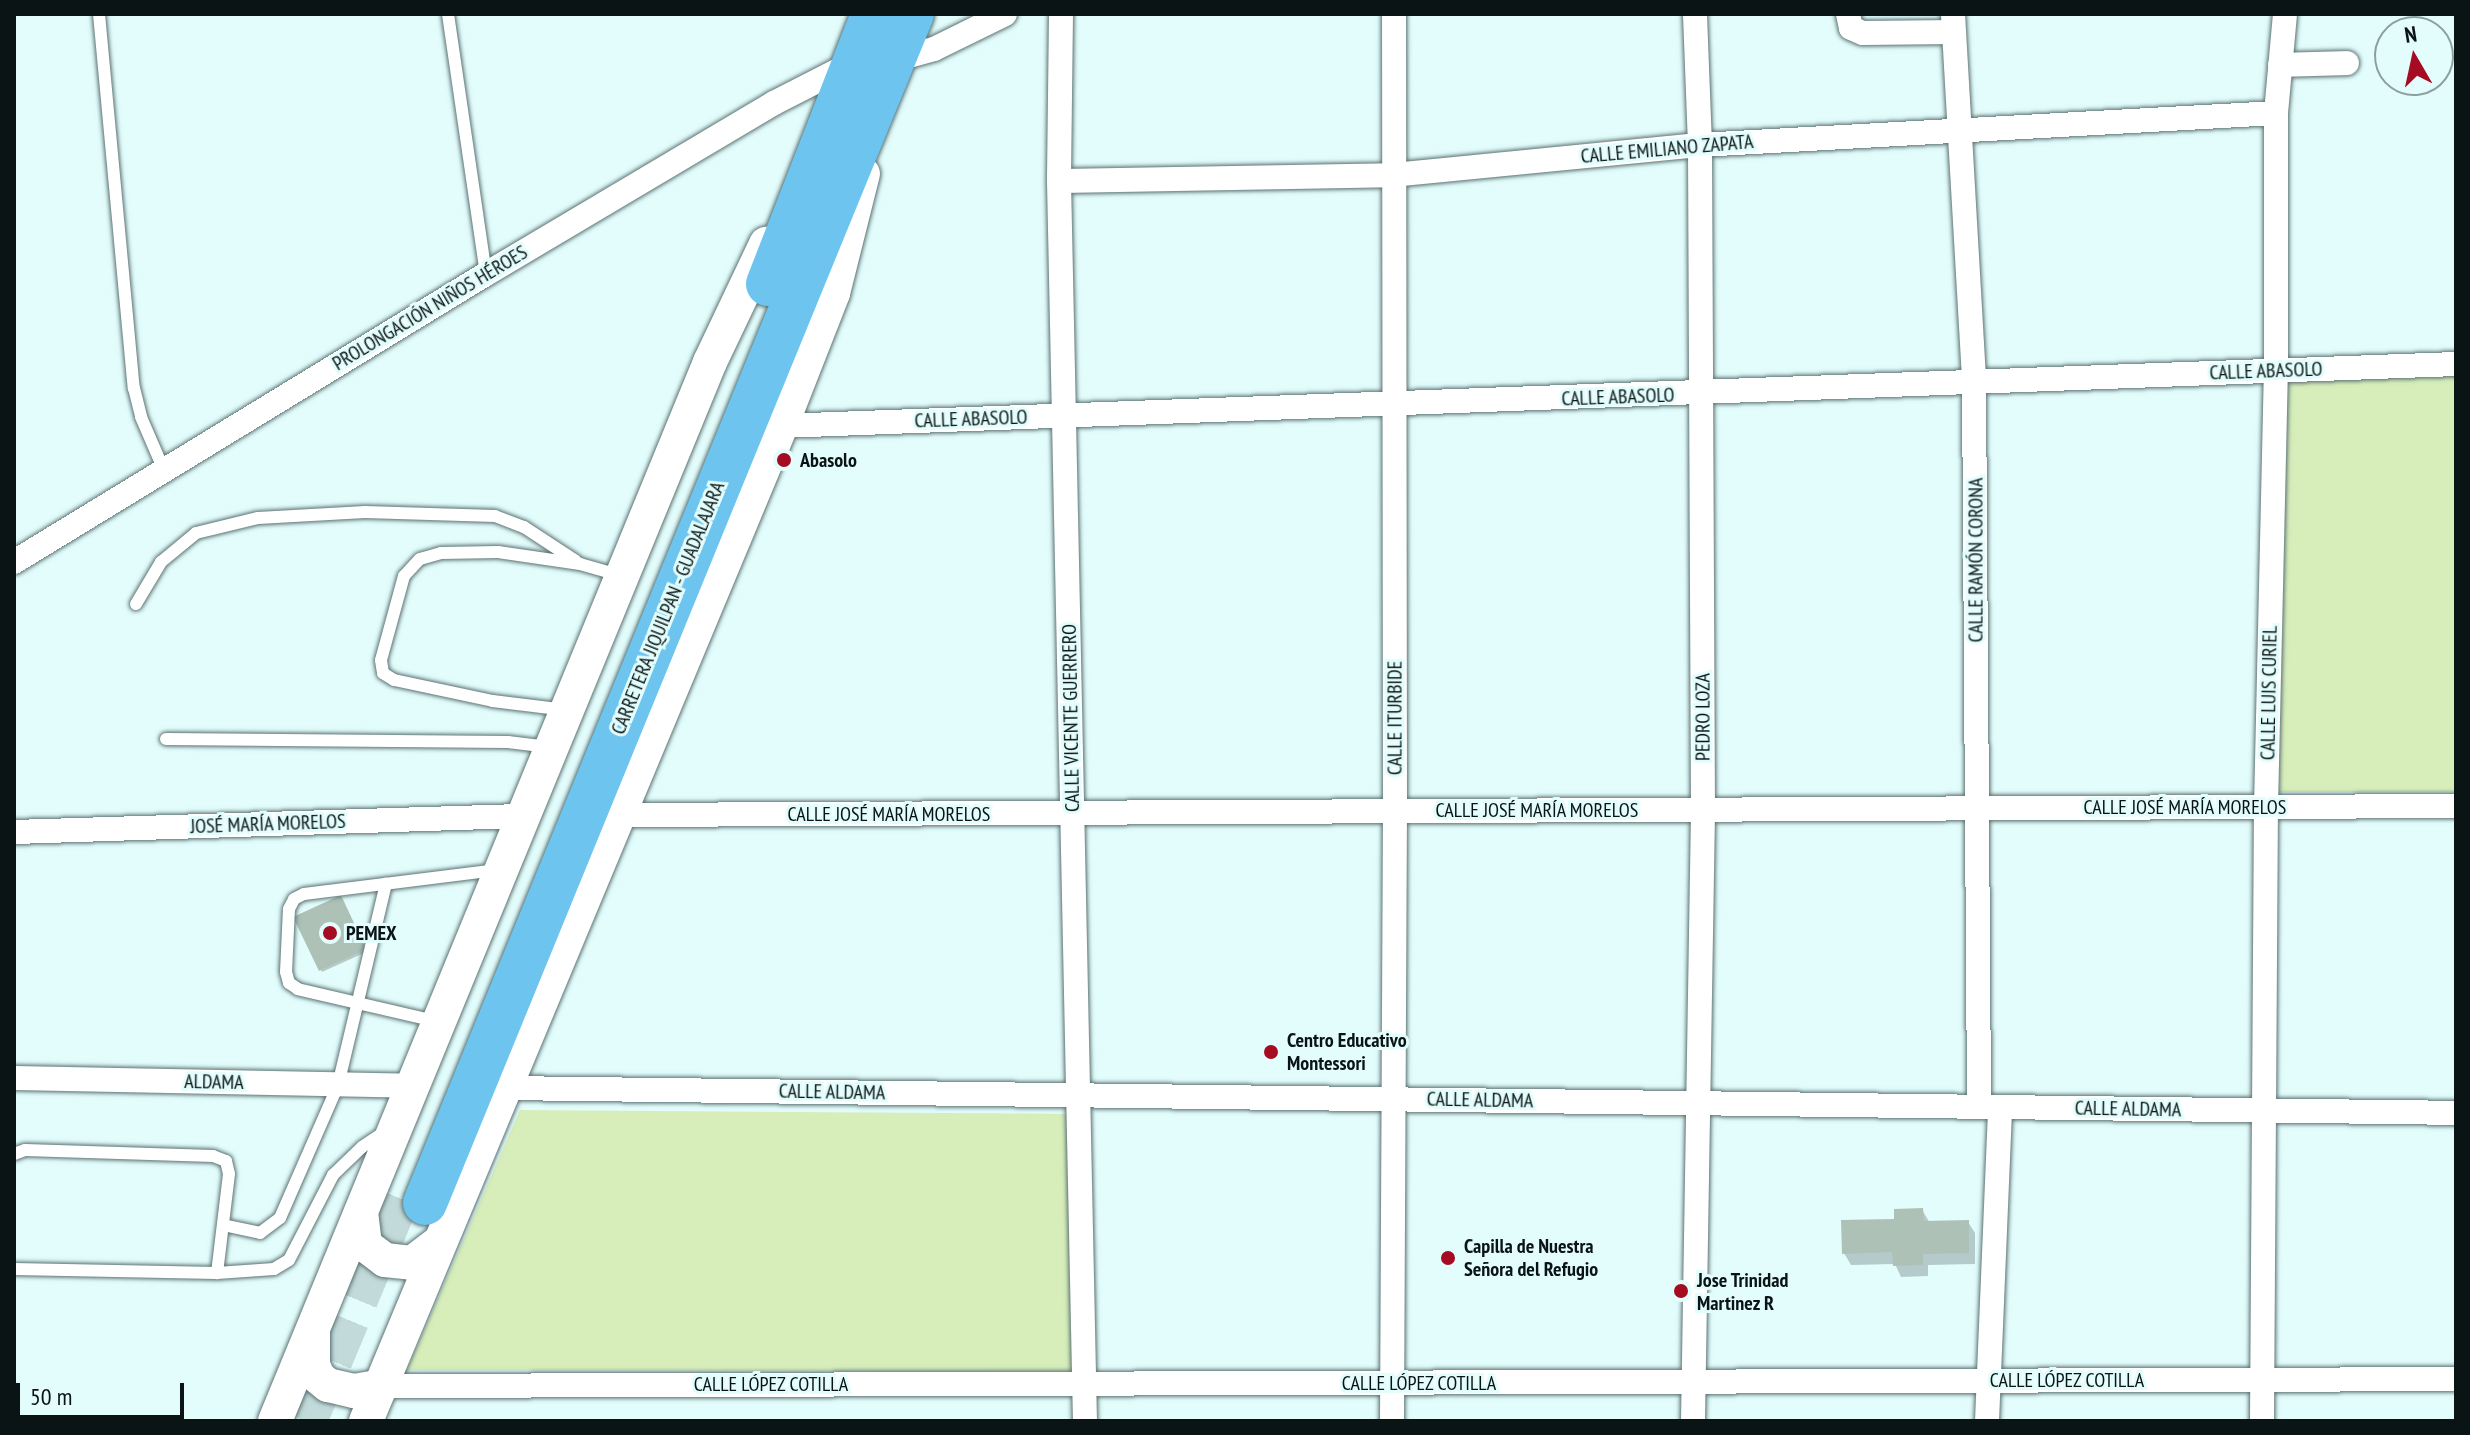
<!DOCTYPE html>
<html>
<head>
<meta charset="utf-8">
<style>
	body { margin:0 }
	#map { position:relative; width:2470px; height:1435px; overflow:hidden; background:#e3fdfd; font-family:"PT Sans Narrow",sans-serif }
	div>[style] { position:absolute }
	.green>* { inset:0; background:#d7eebb }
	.shadow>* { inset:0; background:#0003 }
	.building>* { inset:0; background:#adc1b6 }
	.highway-tunnel>* { height:44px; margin-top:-22px; transform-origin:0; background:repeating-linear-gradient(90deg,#c3dada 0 44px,transparent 0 66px) }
	.roads { filter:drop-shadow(0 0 2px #5c7272) drop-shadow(0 0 2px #5c7272) }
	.lane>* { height:12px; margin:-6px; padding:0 6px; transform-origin:6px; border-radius:6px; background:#fff }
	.street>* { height:24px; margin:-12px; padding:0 12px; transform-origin:12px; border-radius:12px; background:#fff }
	.secondary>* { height:34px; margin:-17px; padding:0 17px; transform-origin:17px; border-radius:17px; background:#fff }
	.highway>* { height:44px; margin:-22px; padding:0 22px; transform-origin:22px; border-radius:22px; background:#6cc4ef }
	.dots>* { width:22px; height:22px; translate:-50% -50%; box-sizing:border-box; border:4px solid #e3fdfd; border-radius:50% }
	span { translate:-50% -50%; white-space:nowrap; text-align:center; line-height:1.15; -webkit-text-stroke:6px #e3fdfd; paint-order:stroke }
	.street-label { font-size:20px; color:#0b1414 }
	.poi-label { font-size:20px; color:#0b1414; font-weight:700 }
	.left { translate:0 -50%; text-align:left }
	.frame { position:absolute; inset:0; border:16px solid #0b1414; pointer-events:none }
	.north { position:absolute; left:2374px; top:16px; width:80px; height:80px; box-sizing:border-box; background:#e3fdfd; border:2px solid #8da0a0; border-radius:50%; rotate:351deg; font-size:22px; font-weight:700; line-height:32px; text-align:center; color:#0b1414 }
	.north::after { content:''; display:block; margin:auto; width:28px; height:36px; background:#a50b21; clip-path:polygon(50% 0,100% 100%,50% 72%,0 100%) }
	.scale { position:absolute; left:16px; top:1383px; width:168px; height:36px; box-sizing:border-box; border:4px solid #0b1414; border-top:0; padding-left:10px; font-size:24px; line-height:28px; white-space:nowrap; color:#0b1414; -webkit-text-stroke:6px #e3fdfd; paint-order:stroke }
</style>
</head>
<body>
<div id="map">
	<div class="green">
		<div style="clip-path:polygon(2456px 375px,2456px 792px,2279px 792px,2288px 382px)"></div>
		<div style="clip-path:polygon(520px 1110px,1070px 1114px,1074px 1371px,407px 1370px)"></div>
	</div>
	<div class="shadow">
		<div style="clip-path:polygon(340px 898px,366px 952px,322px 972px,296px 918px)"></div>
		<div style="clip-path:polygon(1922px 1210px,1930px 1223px,1968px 1222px,1975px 1233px,1975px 1264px,1928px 1265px,1928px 1276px,1901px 1277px,1895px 1264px,1851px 1265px,1844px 1253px,1896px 1221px)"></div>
	</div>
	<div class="building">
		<div style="clip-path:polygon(341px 895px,366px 949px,319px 971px,293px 917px)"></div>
		<div style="clip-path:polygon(1923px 1208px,1924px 1221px,1969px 1220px,1969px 1253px,1923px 1254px,1923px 1265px,1893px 1266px,1892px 1252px,1842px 1254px,1841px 1220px,1894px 1219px,1894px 1209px)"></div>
	</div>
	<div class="highway-tunnel">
		<div style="left:305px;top:1421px;width:249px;rotate:-67.3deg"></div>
	</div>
	<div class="roads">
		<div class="lane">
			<div style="left:99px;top:14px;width:376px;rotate:84.7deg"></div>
			<div style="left:134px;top:388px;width:30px;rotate:76deg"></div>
			<div style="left:141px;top:417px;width:56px;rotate:66.7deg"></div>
			<div style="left:448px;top:14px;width:263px;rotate:81.7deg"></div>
			<div style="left:136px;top:604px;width:49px;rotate:-59.2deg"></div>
			<div style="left:161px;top:562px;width:45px;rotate:-39.6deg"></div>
			<div style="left:196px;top:533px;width:64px;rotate:-13.6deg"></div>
			<div style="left:258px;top:518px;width:107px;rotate:-3.2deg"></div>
			<div style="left:365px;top:512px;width:130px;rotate:1.8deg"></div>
			<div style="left:495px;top:516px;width:31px;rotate:21deg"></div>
			<div style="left:524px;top:527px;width:62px;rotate:33.2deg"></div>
			<div style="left:566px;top:710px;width:74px;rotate:-173deg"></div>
			<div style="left:493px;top:701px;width:101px;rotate:-168deg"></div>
			<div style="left:394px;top:680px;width:13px;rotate:-148deg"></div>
			<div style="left:383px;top:673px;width:13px;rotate:-99deg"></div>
			<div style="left:381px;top:660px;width:87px;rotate:-74.7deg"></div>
			<div style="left:404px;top:576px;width:23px;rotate:-47deg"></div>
			<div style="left:420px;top:559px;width:22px;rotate:-16deg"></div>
			<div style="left:441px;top:553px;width:57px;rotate:-1deg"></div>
			<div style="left:498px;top:552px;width:83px;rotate:8.3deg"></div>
			<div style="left:580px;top:564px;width:41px;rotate:15.8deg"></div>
			<div style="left:166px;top:739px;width:342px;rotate:0.5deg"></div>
			<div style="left:508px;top:742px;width:39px;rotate:7deg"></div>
			<div style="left:435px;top:1021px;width:141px;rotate:-166.9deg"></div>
			<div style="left:298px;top:989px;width:11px;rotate:-146deg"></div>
			<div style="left:289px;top:983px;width:11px;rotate:-105deg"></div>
			<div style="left:286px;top:972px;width:63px;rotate:-87.3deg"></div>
			<div style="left:289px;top:909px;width:11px;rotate:-63deg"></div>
			<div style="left:294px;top:899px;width:11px;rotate:-27deg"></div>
			<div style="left:304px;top:894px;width:193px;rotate:-7.1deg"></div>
			<div style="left:14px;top:1154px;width:12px;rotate:-20deg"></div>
			<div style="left:25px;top:1150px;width:188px;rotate:1.8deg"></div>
			<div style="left:213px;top:1156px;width:14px;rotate:21deg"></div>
			<div style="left:226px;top:1161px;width:13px;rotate:77deg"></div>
			<div style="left:229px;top:1174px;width:100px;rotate:96.9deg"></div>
			<div style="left:223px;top:1225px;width:38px;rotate:12deg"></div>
			<div style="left:260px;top:1233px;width:25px;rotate:-37deg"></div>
			<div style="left:280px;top:1218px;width:145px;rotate:-66.4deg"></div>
			<div style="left:338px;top:1085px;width:207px;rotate:-76.6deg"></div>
			<div style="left:14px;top:1269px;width:203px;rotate:1.1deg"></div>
			<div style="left:217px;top:1273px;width:57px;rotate:-4deg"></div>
			<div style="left:274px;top:1269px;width:17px;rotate:-31deg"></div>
			<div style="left:289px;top:1260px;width:96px;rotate:-62.6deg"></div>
			<div style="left:333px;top:1175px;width:40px;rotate:-44deg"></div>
			<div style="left:362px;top:1147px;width:27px;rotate:-34deg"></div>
		</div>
		<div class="street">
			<div style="left:1061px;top:14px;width:167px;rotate:90.7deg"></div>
			<div style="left:1059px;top:181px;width:1240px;rotate:88.8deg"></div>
			<div style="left:1848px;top:14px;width:14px;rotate:78deg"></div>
			<div style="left:1851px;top:28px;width:13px;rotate:23deg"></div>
			<div style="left:1863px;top:33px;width:91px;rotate:-0.6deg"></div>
			<div style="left:1953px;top:14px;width:370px;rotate:86.7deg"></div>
			<div style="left:1974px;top:383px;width:724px;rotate:89.6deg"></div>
			<div style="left:891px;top:61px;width:45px;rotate:-15.6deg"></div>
			<div style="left:934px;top:49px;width:79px;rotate:-26.2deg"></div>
			<div style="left:2280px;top:65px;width:67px;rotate:-1.7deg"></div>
			<div style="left:1059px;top:181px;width:334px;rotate:-1deg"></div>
			<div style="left:1393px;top:175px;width:308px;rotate:-5.6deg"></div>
			<div style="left:1700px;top:145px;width:577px;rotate:-3.18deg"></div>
			<div style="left:781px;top:426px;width:1676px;rotate:-2.12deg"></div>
			<div style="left:14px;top:562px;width:553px;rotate:-31.39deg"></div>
			<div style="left:486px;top:274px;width:335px;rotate:-30.7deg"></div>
			<div style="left:774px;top:103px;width:88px;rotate:-27.1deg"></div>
			<div style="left:618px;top:815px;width:1838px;rotate:-0.28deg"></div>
			<div style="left:14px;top:832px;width:507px;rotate:-1.81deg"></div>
			<div style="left:14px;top:1078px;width:399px;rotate:1.1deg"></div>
			<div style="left:504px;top:1088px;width:1952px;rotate:0.73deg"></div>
			<div style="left:382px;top:1386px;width:2074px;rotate:-0.19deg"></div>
			<div style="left:1392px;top:1421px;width:610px;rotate:-89.72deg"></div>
			<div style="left:1395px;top:811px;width:797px;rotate:-90.07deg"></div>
			<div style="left:1693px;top:1421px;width:611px;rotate:-89.06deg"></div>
			<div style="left:1703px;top:810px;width:665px;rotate:-90.26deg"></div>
			<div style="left:1700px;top:145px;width:131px;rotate:-92.2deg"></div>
			<div style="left:1987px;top:1421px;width:314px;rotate:-87.6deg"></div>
			<div style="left:2262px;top:1421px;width:614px;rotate:-89.63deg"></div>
			<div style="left:2266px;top:807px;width:436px;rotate:-88.7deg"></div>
			<div style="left:2276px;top:371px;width:258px;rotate:-90deg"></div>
			<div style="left:2276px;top:113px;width:99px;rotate:-84.8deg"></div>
		</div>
		<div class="secondary">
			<div style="left:361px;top:1212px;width:33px;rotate:83deg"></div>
			<div style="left:365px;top:1245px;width:25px;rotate:37deg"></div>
			<div style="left:385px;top:1260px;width:27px;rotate:6deg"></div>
			<div style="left:412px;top:1263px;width:35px;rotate:-37deg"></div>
			<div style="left:313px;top:1334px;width:31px;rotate:90deg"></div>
			<div style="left:313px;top:1365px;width:13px;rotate:67deg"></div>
			<div style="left:318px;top:1377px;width:13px;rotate:39deg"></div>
			<div style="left:328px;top:1385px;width:27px;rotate:13deg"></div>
			<div style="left:354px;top:1391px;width:28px;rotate:-10deg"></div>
			<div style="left:275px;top:1421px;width:1145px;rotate:-67.67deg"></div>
			<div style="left:710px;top:362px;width:131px;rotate:-64.6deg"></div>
			<div style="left:366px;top:1421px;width:1078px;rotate:-67.36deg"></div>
			<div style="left:781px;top:426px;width:143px;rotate:-68.6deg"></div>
			<div style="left:833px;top:293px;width:123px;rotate:-75.9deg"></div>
		</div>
		<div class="highway">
			<div style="left:768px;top:284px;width:290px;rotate:-68.7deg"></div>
			<div style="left:425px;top:1203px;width:1285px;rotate:-67.73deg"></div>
		</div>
	</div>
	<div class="dots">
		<div style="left:784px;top:460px;background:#a50b21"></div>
		<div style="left:330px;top:933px;background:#a50b21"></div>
		<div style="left:1271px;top:1052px;background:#a50b21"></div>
		<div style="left:1448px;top:1258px;background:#a50b21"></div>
		<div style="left:1681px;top:1291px;background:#a50b21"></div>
	</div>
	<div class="street-label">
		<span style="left:1667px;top:149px;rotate:-5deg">CALLE EMILIANO ZAPATA</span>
		<span style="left:430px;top:308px;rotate:-31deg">PROLONGACIÓN NIÑOS HÉROES</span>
		<span style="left:2266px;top:371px;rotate:-2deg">CALLE ABASOLO</span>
		<span style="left:1618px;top:397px;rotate:-2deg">CALLE ABASOLO</span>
		<span style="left:971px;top:419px;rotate:-2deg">CALLE ABASOLO</span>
		<span style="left:1976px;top:560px;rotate:-90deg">CALLE RAMÓN CORONA</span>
		<span style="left:668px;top:608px;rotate:-68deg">CARRETERA JIQUILPAN - GUADALAJARA</span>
		<span style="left:2269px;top:693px;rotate:-89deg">CALLE LUIS CURIEL</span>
		<span style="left:1703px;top:717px;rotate:-90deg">PEDRO LOZA</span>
		<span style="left:1071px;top:718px;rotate:-91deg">CALLE VICENTE GUERRERO</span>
		<span style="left:1395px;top:718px;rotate:-90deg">CALLE ITURBIDE</span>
		<span style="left:2185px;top:807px">CALLE JOSÉ MARÍA MORELOS</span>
		<span style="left:1537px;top:810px">CALLE JOSÉ MARÍA MORELOS</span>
		<span style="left:889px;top:814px">CALLE JOSÉ MARÍA MORELOS</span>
		<span style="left:268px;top:824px;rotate:-2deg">JOSÉ MARÍA MORELOS</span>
		<span style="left:214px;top:1082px;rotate:1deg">ALDAMA</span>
		<span style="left:832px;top:1092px;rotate:1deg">CALLE ALDAMA</span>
		<span style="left:1480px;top:1100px;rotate:1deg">CALLE ALDAMA</span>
		<span style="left:2128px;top:1109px;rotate:1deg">CALLE ALDAMA</span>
		<span style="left:2067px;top:1380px">CALLE LÓPEZ COTILLA</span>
		<span style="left:1419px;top:1383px">CALLE LÓPEZ COTILLA</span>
		<span style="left:771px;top:1384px">CALLE LÓPEZ COTILLA</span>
	</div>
	<div class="poi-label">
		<span class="left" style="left:800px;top:460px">Abasolo</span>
		<span class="left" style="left:346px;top:933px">PEMEX</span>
		<span class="left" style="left:1287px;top:1052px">Centro Educativo<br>Montessori</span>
		<span class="left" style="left:1464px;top:1258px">Capilla de Nuestra<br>Señora del Refugio</span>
		<span class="left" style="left:1697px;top:1292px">Jose Trinidad<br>Martinez R</span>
	</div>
	<div class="frame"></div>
	<div class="north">N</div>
	<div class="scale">50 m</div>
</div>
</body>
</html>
